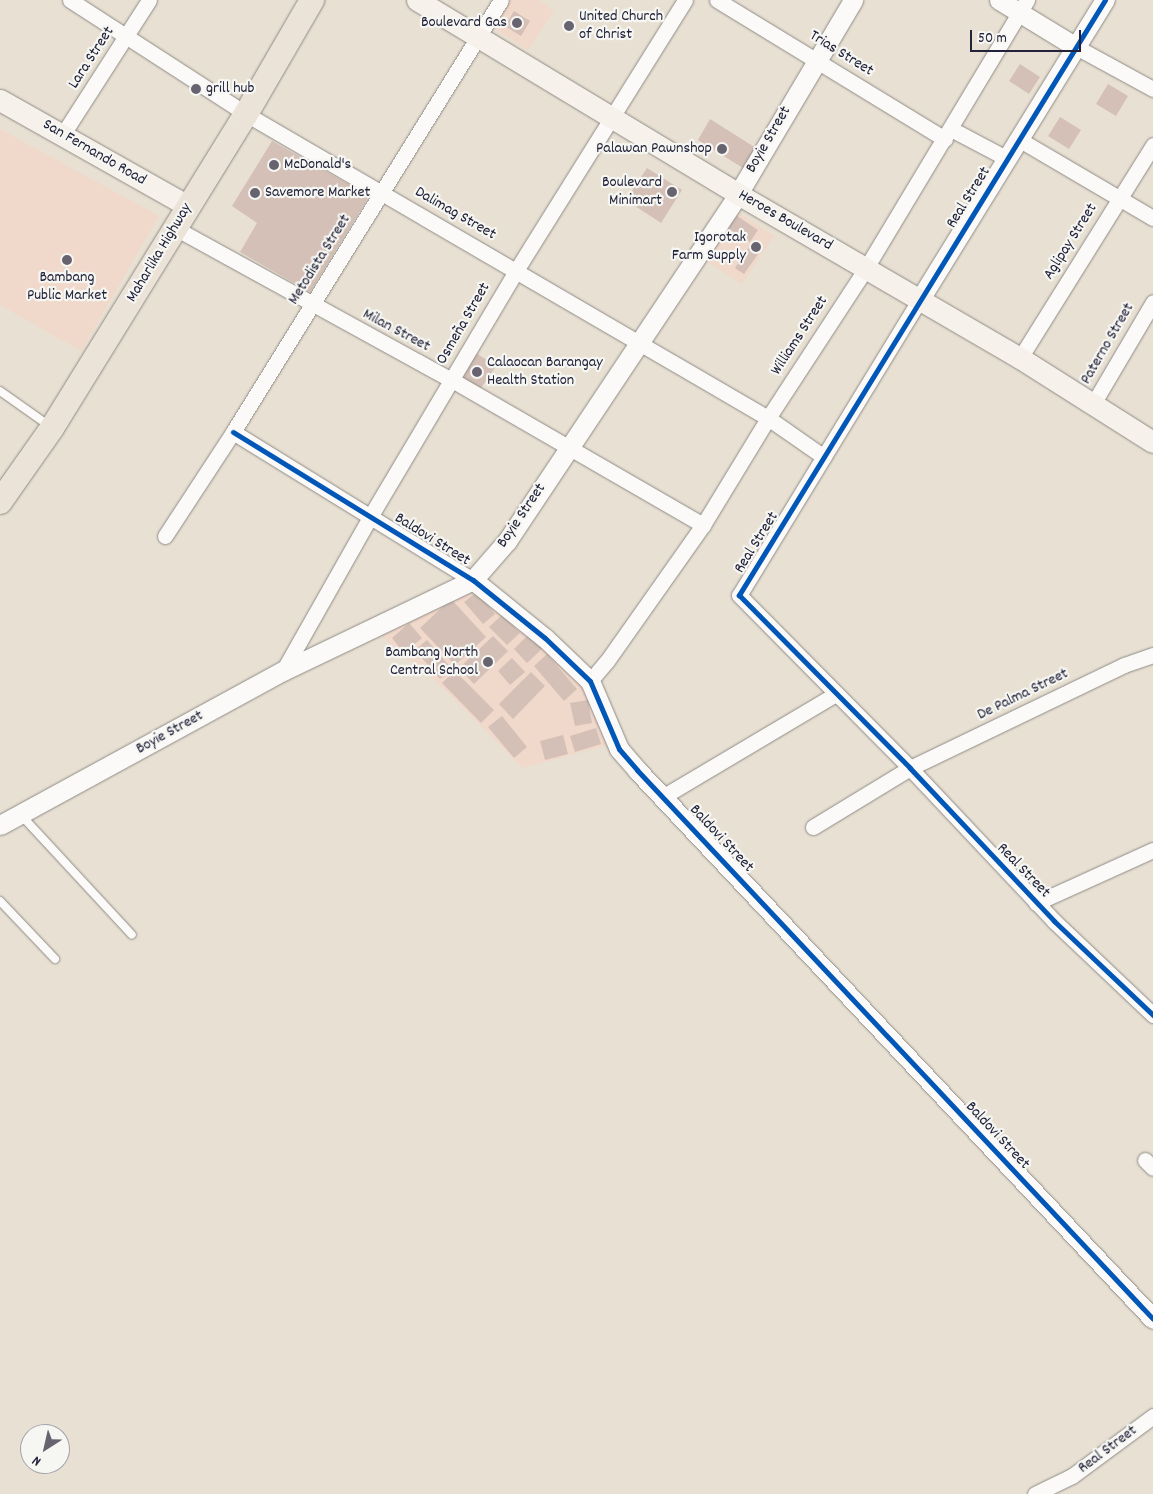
<!DOCTYPE html>
<html>
<head>
<meta charset="utf-8">
<style>
	body { margin:0 }
	#map { position:relative; width:1153px; height:1494px; overflow:hidden; background:#e8e0d2; font-family:Dekko,sans-serif }
	div>[style] { position:absolute }
	.built>* { inset:0; background:#f0d8ca }
	.building>* { inset:0; background:#d4c0b6 }
	.roads { filter:drop-shadow(0 0 1px #8e8b87) drop-shadow(0 0 1px #8e8b87) }
	.service>* { height:8px; margin:-4px; padding:0 4px; transform-origin:4px; border-radius:4px; background:#fcfaf8 }
	.minor>* { height:15px; margin:-7.5px; padding:0 7.5px; transform-origin:7.5px; border-radius:7.5px; background:#fcfaf8 }
	.tertiary>* { height:19px; margin:-9.5px; padding:0 9.5px; transform-origin:9.5px; border-radius:9.5px; background:#fcfaf8 }
	.secondary>* { height:21px; margin:-10.5px; padding:0 10.5px; transform-origin:10.5px; border-radius:10.5px; background:#f6f1eb }
	.primary>* { height:24px; margin:-12px; padding:0 12px; transform-origin:12px; border-radius:12px; background:#ebe3d8 }
	.cycleway>* { height:5px; margin:-2.5px; padding:0 2.5px; transform-origin:2.5px; border-radius:2.5px; background:#0057b8 }
	.dots>* { width:14px; height:14px; translate:-50% -50%; box-sizing:border-box; border:2px solid #f6f6f2; border-radius:50% }
	span { translate:-50% -50%; white-space:nowrap; text-align:center; line-height:1.15; -webkit-text-stroke:4.5px #f6f6f2; paint-order:stroke }
	.poi-label { font-size:16px; color:#22223b }
	.left { translate:0 -50%; text-align:left }
	.right { translate:-100% -50%; text-align:right }
	.street-label { font-size:16px; color:#22223b }
	.north { position:absolute; left:20px; top:1424px; width:50px; height:50px; box-sizing:border-box; background:#f6f6f2; border:1px solid #a1a1a9; border-radius:50%; rotate:215deg; font-size:14px; font-weight:700; line-height:20px; text-align:center; color:#22223b }
	.north::after { content:''; display:block; margin:auto; width:18px; height:22px; background:#676470; clip-path:polygon(50% 0,100% 100%,50% 72%,0 100%) }
	.scale { position:absolute; left:970px; top:30px; width:111px; height:22px; box-sizing:border-box; border:2px solid #22223b; border-top:0; padding-left:6px; font-size:15px; line-height:18px; white-space:nowrap; color:#22223b; -webkit-text-stroke:4px #f6f6f2; paint-order:stroke }
</style>
</head>
<body>
<div id="map">
	<div class="built">
		<div style="clip-path:polygon(505px 0,538px 0,554px 10px,528px 50px,489px 25px)"></div>
		<div style="clip-path:polygon(0 129px,159px 216px,81px 351px,0 305px)"></div>
		<div style="clip-path:polygon(734px 210px,774px 236px,742px 284px,702px 258px)"></div>
		<div style="clip-path:polygon(473px 585px,585px 684px,611px 744px,523px 768px,443px 688px,380px 635px)"></div>
	</div>
	<div class="building">
		<div style="clip-path:polygon(514px 11px,530px 21px,521px 36px,505px 26px)"></div>
		<div style="clip-path:polygon(1020px 64px,1040px 77px,1029px 94px,1009px 81px)"></div>
		<div style="clip-path:polygon(1108px 84px,1128px 96px,1116px 116px,1096px 104px)"></div>
		<div style="clip-path:polygon(1060px 117px,1081px 130px,1069px 149px,1048px 136px)"></div>
		<div style="clip-path:polygon(710px 119px,756px 148px,743px 168px,698px 140px)"></div>
		<div style="clip-path:polygon(272px 141px,369px 196px,310px 292px,240px 252px,257px 223px,232px 206px)"></div>
		<div style="clip-path:polygon(647px 168px,682px 190px,661px 223px,626px 200px)"></div>
		<div style="clip-path:polygon(737px 216px,758px 230px,750px 242px,728px 228px)"></div>
		<div style="clip-path:polygon(754px 240px,763px 247px,744px 274px,735px 268px)"></div>
		<div style="clip-path:polygon(476px 353px,496px 366px,479px 391px,459px 379px)"></div>
		<div style="clip-path:polygon(477px 592px,495px 614px,483px 624px,464px 602px)"></div>
		<div style="clip-path:polygon(451px 599px,486px 637px,455px 665px,420px 628px)"></div>
		<div style="clip-path:polygon(502px 615px,520px 633px,507px 645px,489px 627px)"></div>
		<div style="clip-path:polygon(409px 623px,422px 638px,404px 653px,392px 638px)"></div>
		<div style="clip-path:polygon(529px 634px,543px 648px,527px 663px,514px 649px)"></div>
		<div style="clip-path:polygon(493px 636px,508px 651px,474px 684px,459px 668px)"></div>
		<div style="clip-path:polygon(427px 640px,452px 669px,440px 679px,415px 650px)"></div>
		<div style="clip-path:polygon(547px 654px,577px 689px,564px 701px,534px 666px)"></div>
		<div style="clip-path:polygon(512px 658px,525px 672px,510px 685px,498px 671px)"></div>
		<div style="clip-path:polygon(455px 671px,494px 710px,481px 723px,442px 683px)"></div>
		<div style="clip-path:polygon(531px 672px,545px 686px,513px 719px,499px 704px)"></div>
		<div style="clip-path:polygon(588px 700px,592px 723px,575px 726px,570px 703px)"></div>
		<div style="clip-path:polygon(502px 716px,527px 747px,514px 758px,488px 727px)"></div>
		<div style="clip-path:polygon(596px 728px,601px 744px,575px 752px,570px 736px)"></div>
		<div style="clip-path:polygon(563px 735px,568px 754px,545px 760px,540px 741px)"></div>
	</div>
	<div class="roads">
		<div class="service">
			<div style="left:0;top:391px;width:62px;rotate:35.2deg"></div>
			<div style="left:21px;top:815px;width:163px;rotate:47.2deg"></div>
			<div style="left:0;top:901px;width:80px;rotate:46.5deg"></div>
		</div>
		<div class="minor">
			<div style="left:70px;top:0;width:210px;rotate:32.9deg"></div>
			<div style="left:246px;top:114px;width:604px;rotate:30.22deg"></div>
			<div style="left:768px;top:418px;width:68px;rotate:34.9deg"></div>
			<div style="left:717px;top:0;width:267px;rotate:31.4deg"></div>
			<div style="left:1076px;top:47px;width:88px;rotate:28.6deg"></div>
			<div style="left:951px;top:129px;width:64px;rotate:27.8deg"></div>
			<div style="left:63px;top:134px;width:159px;rotate:-57.3deg"></div>
			<div style="left:1020px;top:140px;width:154px;rotate:30.4deg"></div>
			<div style="left:175px;top:228px;width:316px;rotate:28.8deg"></div>
			<div style="left:452px;top:380px;width:290px;rotate:30deg"></div>
			<div style="left:920px;top:299px;width:347px;rotate:121.4deg"></div>
			<div style="left:739px;top:595px;width:243px;rotate:45.3deg"></div>
			<div style="left:910px;top:768px;width:210px;rotate:46.7deg"></div>
			<div style="left:1054px;top:921px;width:137px;rotate:43.5deg"></div>
			<div style="left:1020px;top:358px;width:251px;rotate:-58deg"></div>
			<div style="left:1093px;top:404px;width:118px;rotate:-59.5deg"></div>
			<div style="left:233px;top:432px;width:282px;rotate:31.7deg"></div>
			<div style="left:165px;top:536px;width:124px;rotate:-56.8deg"></div>
			<div style="left:233px;top:432px;width:508px;rotate:-58.19deg"></div>
			<div style="left:283px;top:671px;width:177px;rotate:-60.5deg"></div>
			<div style="left:370px;top:517px;width:288px;rotate:-59.3deg"></div>
			<div style="left:517px;top:269px;width:317px;rotate:-58deg"></div>
			<div style="left:590px;top:681px;width:26px;rotate:-50deg"></div>
			<div style="left:607px;top:661px;width:166px;rotate:-54.8deg"></div>
			<div style="left:703px;top:525px;width:125px;rotate:-58.7deg"></div>
			<div style="left:768px;top:418px;width:179px;rotate:-56.8deg"></div>
			<div style="left:866px;top:268px;width:313px;rotate:-59deg"></div>
			<div style="left:664px;top:796px;width:200px;rotate:-30.7deg"></div>
			<div style="left:813px;top:827px;width:114px;rotate:-31.3deg"></div>
			<div style="left:910px;top:768px;width:237px;rotate:-25.7deg"></div>
			<div style="left:1124px;top:665px;width:31px;rotate:-19deg"></div>
			<div style="left:1036px;top:903px;width:128px;rotate:-24.4deg"></div>
			<div style="left:1145px;top:1160px;width:11px;rotate:45deg"></div>
			<div style="left:1035px;top:1494px;width:41px;rotate:-25.9deg"></div>
			<div style="left:1072px;top:1476px;width:101px;rotate:-36.5deg"></div>
		</div>
		<div class="tertiary">
			<div style="left:999px;top:0;width:90px;rotate:31.4deg"></div>
			<div style="left:920px;top:299px;width:352px;rotate:-58.3deg"></div>
			<div style="left:473px;top:580px;width:92px;rotate:38.9deg"></div>
			<div style="left:545px;top:638px;width:62px;rotate:43.7deg"></div>
			<div style="left:590px;top:681px;width:74px;rotate:66.9deg"></div>
			<div style="left:619px;top:749px;width:28px;rotate:49deg"></div>
			<div style="left:637px;top:770px;width:753px;rotate:46.77deg"></div>
			<div style="left:0;top:825px;width:322px;rotate:-28.6deg"></div>
			<div style="left:283px;top:671px;width:211px;rotate:-25.6deg"></div>
			<div style="left:473px;top:580px;width:52px;rotate:-48.9deg"></div>
			<div style="left:507px;top:541px;width:417px;rotate:-56.3deg"></div>
			<div style="left:738px;top:194px;width:226px;rotate:-59.3deg"></div>
		</div>
		<div class="secondary">
			<div style="left:417px;top:0;width:375px;rotate:31.1deg"></div>
			<div style="left:738px;top:194px;width:326px;rotate:30.2deg"></div>
			<div style="left:1020px;top:358px;width:157px;rotate:32.3deg"></div>
			<div style="left:0;top:100px;width:216px;rotate:29.4deg"></div>
		</div>
		<div class="primary">
			<div style="left:0;top:502px;width:90px;rotate:-54.9deg"></div>
			<div style="left:52px;top:428px;width:369px;rotate:-58.3deg"></div>
			<div style="left:246px;top:114px;width:132px;rotate:-59.9deg"></div>
		</div>
	</div>
	<div class="cycleway">
		<div style="left:1105px;top:0;width:699px;rotate:121.6deg"></div>
		<div style="left:739px;top:595px;width:243px;rotate:45.3deg"></div>
		<div style="left:910px;top:768px;width:210px;rotate:46.7deg"></div>
		<div style="left:1054px;top:921px;width:137px;rotate:43.5deg"></div>
		<div style="left:233px;top:432px;width:282px;rotate:31.7deg"></div>
		<div style="left:473px;top:580px;width:92px;rotate:38.9deg"></div>
		<div style="left:545px;top:638px;width:62px;rotate:43.7deg"></div>
		<div style="left:590px;top:681px;width:74px;rotate:66.9deg"></div>
		<div style="left:619px;top:749px;width:28px;rotate:49deg"></div>
		<div style="left:637px;top:770px;width:753px;rotate:46.77deg"></div>
	</div>
	<div class="dots">
		<div style="left:517px;top:23px;background:#676470"></div>
		<div style="left:569px;top:26px;background:#676470"></div>
		<div style="left:196px;top:89px;background:#676470"></div>
		<div style="left:722px;top:149px;background:#676470"></div>
		<div style="left:274px;top:165px;background:#676470"></div>
		<div style="left:672px;top:192px;background:#676470"></div>
		<div style="left:255px;top:193px;background:#676470"></div>
		<div style="left:756px;top:247px;background:#676470"></div>
		<div style="left:67px;top:260px;background:#676470"></div>
		<div style="left:477px;top:372px;background:#676470"></div>
		<div style="left:488px;top:662px;background:#676470"></div>
	</div>
	<div class="poi-label">
		<span class="left" style="left:579px;top:26px">United Church<br>of Christ</span>
		<span class="right" style="left:507px;top:23px">Boulevard Gas</span>
		<span class="left" style="left:206px;top:89px">grill hub</span>
		<span class="right" style="left:712px;top:149px">Palawan Pawnshop</span>
		<span class="left" style="left:284px;top:165px">McDonald's</span>
		<span class="right" style="left:662px;top:192px">Boulevard<br>Minimart</span>
		<span class="left" style="left:265px;top:193px">Savemore Market</span>
		<span class="right" style="left:746px;top:247px">Igorotak<br>Farm Supply</span>
		<span style="left:67px;top:287px">Bambang<br>Public Market</span>
		<span class="left" style="left:487px;top:372px">Calaocan Barangay<br>Health Station</span>
		<span class="right" style="left:478px;top:662px">Bambang North<br>Central School</span>
	</div>
	<div class="street-label">
		<span style="left:841px;top:54px;rotate:32deg">Trias Street</span>
		<span style="left:92px;top:58px;rotate:-57deg">Lara Street</span>
		<span style="left:769px;top:140px;rotate:-60deg">Boyie Street</span>
		<span style="left:94px;top:153px;rotate:30deg">San Fernando Road</span>
		<span style="left:969px;top:198px;rotate:-58deg">Real Street</span>
		<span style="left:455px;top:214px;rotate:30deg">Dalimag Street</span>
		<span style="left:785px;top:221px;rotate:30deg">Heroes Boulevard</span>
		<span style="left:1071px;top:242px;rotate:-58deg">Aglipay Street</span>
		<span style="left:160px;top:253px;rotate:-59deg">Maharlika Highway</span>
		<span style="left:320px;top:260px;rotate:-58deg">Metodista Street</span>
		<span style="left:464px;top:324px;rotate:-60deg">Osmeña Street</span>
		<span style="left:396px;top:331px;rotate:28deg">Milan Street</span>
		<span style="left:800px;top:336px;rotate:-57deg">Williams Street</span>
		<span style="left:1108px;top:344px;rotate:-60deg">Paterno Street</span>
		<span style="left:522px;top:516px;rotate:-56deg">Boyie Street</span>
		<span style="left:432px;top:540px;rotate:32deg">Baldovi Street</span>
		<span style="left:757px;top:543px;rotate:-58deg">Real Street</span>
		<span style="left:1023px;top:695px;rotate:-26deg">De Palma Street</span>
		<span style="left:170px;top:733px;rotate:-29deg">Boyie Street</span>
		<span style="left:721px;top:839px;rotate:47deg">Baldovi Street</span>
		<span style="left:1023px;top:871px;rotate:46deg">Real Street</span>
		<span style="left:997px;top:1136px;rotate:47deg">Baldovi Street</span>
		<span style="left:1108px;top:1450px;rotate:-37deg">Real Street</span>
	</div>
	<div class="north">N</div>
	<div class="scale">50 m</div>
</div>
</body>
</html>
